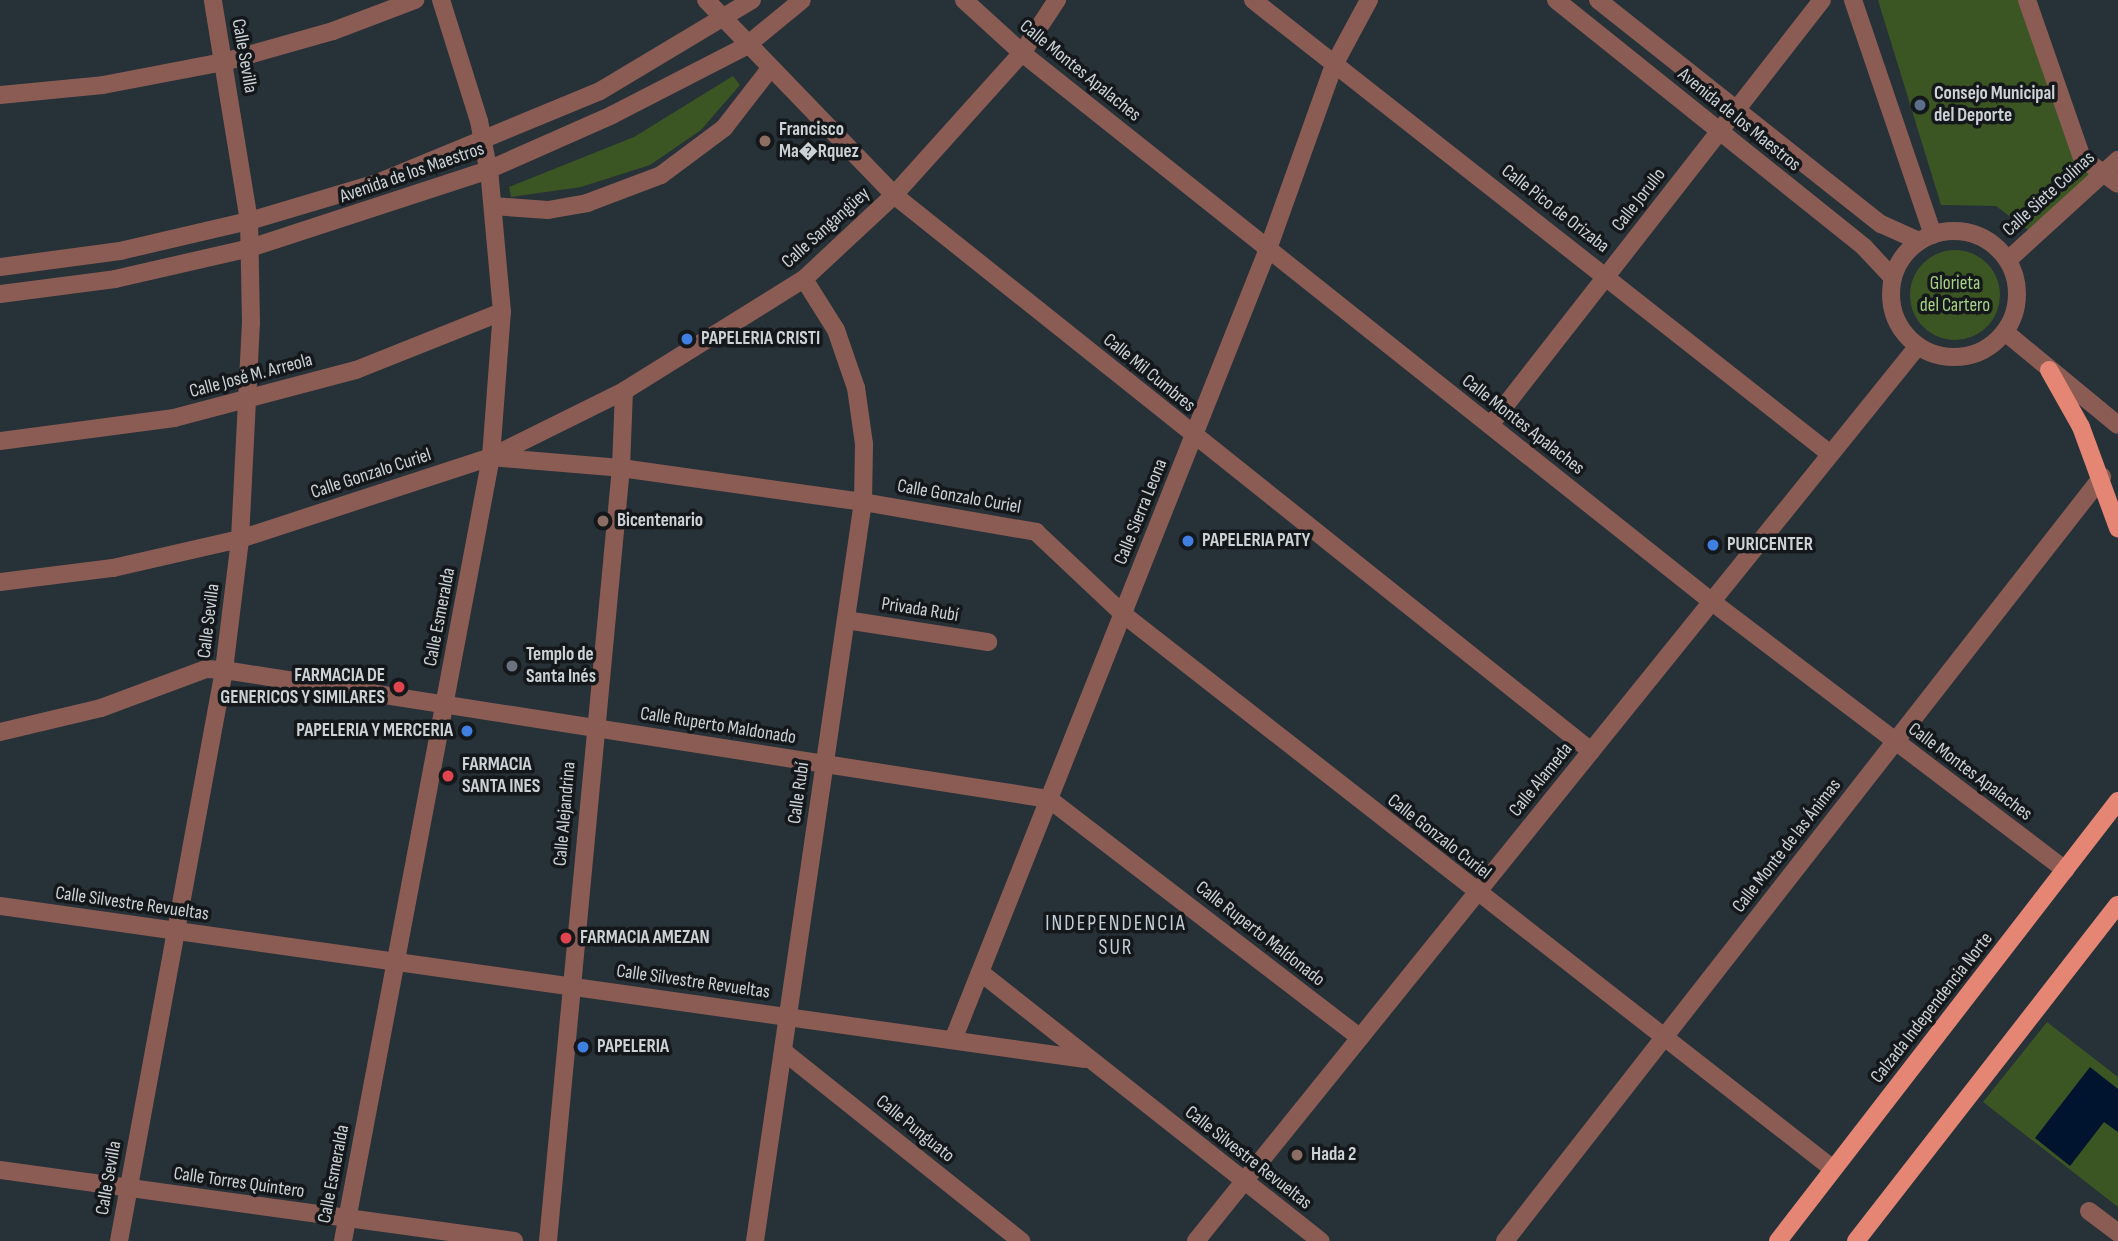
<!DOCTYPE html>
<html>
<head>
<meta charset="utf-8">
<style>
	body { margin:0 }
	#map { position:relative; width:2118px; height:1241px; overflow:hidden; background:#273138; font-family:"Sofia Sans Condensed",sans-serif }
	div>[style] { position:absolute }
	.green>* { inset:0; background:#3b5523 }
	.round { border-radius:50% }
	.water>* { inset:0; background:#001430 }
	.minor>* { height:18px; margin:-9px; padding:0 9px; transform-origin:9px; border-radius:9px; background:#8b5c54 }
	.minor>.ring { margin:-9px; padding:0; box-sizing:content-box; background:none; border:18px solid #8b5c54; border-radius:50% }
	.major>* { height:18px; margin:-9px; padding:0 9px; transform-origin:9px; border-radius:9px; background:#e58675 }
	.dots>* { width:19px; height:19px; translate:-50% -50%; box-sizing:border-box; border:4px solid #14181b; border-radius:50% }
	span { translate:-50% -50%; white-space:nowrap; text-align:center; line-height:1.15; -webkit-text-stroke:7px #14181b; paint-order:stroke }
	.street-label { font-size:19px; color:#ccd2d6 }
	.poi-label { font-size:19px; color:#ccd2d6; font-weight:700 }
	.left { translate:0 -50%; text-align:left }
	.right { translate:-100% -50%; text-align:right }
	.park-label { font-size:19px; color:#a8d286 }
	.neighbourhood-label { font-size:21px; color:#c4d0d9; letter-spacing:2px }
</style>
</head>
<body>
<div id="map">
	<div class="green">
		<div style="clip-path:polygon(1878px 0,2021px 0,2095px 171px,2028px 230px,1996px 206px,1941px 205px)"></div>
		<div style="clip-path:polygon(733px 76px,740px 85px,701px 130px,650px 165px,581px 187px,511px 197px,509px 187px,634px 137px)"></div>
		<div class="round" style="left:1910px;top:250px;width:90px;height:90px"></div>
		<div style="clip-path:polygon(2047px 1022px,2118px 1077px,2118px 1207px,1983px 1102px)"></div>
	</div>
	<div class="water">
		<div style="clip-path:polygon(2090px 1067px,2118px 1089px,2118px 1132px,2104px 1122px,2070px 1166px,2035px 1138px)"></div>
	</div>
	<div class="minor">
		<div style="left:706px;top:0;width:271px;rotate:46deg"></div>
		<div style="left:894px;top:195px;width:892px;rotate:38.58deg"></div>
		<div style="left:964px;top:0;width:79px;rotate:42.4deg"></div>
		<div style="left:1022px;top:53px;width:880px;rotate:38.5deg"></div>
		<div style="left:1711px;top:601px;width:445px;rotate:37.2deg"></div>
		<div style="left:1253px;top:0;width:733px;rotate:38.18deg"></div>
		<div style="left:1556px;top:0;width:395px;rotate:38.7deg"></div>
		<div style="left:1864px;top:247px;width:42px;rotate:46.9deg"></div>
		<div style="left:1598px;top:0;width:361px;rotate:38.4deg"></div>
		<div style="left:1881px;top:224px;width:42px;rotate:24.1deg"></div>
		<div style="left:1853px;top:0;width:248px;rotate:71.2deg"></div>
		<div style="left:2027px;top:0;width:167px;rotate:70.8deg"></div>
		<div style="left:2082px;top:158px;width:44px;rotate:35.8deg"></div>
		<div style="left:0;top:95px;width:103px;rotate:-5.5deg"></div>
		<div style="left:103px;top:85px;width:123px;rotate:-10.8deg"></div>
		<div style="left:224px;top:62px;width:113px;rotate:-15.9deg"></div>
		<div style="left:333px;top:31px;width:88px;rotate:-20.7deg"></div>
		<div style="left:493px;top:206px;width:55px;rotate:4.2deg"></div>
		<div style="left:548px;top:210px;width:40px;rotate:-10deg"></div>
		<div style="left:587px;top:203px;width:79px;rotate:-20.7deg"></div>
		<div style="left:661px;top:175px;width:79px;rotate:-36.7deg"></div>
		<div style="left:724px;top:128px;width:73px;rotate:-52.2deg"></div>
		<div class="ring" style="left:1891px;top:231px;width:108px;height:108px"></div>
		<div style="left:2008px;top:260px;width:149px;rotate:-42.3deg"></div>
		<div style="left:0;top:267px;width:121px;rotate:-7.6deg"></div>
		<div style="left:120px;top:251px;width:132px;rotate:-13.1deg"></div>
		<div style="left:249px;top:221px;width:134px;rotate:-16.5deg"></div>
		<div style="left:377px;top:183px;width:241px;rotate:-22.4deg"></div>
		<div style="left:600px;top:91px;width:177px;rotate:-30.9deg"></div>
		<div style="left:0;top:294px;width:116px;rotate:-7.4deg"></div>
		<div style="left:115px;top:279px;width:139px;rotate:-12.9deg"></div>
		<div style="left:250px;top:248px;width:250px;rotate:-18.1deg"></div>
		<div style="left:488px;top:170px;width:136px;rotate:-23.9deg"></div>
		<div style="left:612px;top:115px;width:151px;rotate:-27.2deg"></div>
		<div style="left:746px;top:46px;width:72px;rotate:-39.4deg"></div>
		<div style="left:2005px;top:332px;width:146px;rotate:39.5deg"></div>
		<div style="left:1490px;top:425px;width:539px;rotate:-52deg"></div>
		<div style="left:0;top:441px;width:176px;rotate:-7.5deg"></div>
		<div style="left:174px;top:418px;width:188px;rotate:-14.8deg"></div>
		<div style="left:356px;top:370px;width:157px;rotate:-21.7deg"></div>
		<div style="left:491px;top:457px;width:148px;rotate:-26.4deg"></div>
		<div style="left:624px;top:391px;width:212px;rotate:-31.9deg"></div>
		<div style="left:804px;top:279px;width:123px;rotate:-43deg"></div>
		<div style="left:894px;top:195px;width:191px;rotate:-48deg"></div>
		<div style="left:1022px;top:53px;width:64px;rotate:-56.6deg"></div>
		<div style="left:0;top:582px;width:114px;rotate:-7.1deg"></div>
		<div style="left:113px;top:568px;width:130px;rotate:-12.9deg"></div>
		<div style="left:240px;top:539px;width:264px;rotate:-18.1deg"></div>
		<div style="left:491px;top:457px;width:130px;rotate:4.8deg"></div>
		<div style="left:621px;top:468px;width:244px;rotate:8deg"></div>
		<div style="left:863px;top:502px;width:176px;rotate:9.8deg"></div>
		<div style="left:1036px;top:532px;width:120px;rotate:43.3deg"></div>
		<div style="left:1123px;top:614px;width:901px;rotate:38.01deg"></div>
		<div style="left:846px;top:620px;width:144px;rotate:8.8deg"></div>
		<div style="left:0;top:732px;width:104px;rotate:-13.4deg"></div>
		<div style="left:101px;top:708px;width:112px;rotate:-20.4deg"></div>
		<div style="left:206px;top:669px;width:18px;rotate:3deg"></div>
		<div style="left:224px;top:670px;width:835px;rotate:8.89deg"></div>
		<div style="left:1049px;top:799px;width:392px;rotate:37.5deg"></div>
		<div style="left:0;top:906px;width:1096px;rotate:8.03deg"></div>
		<div style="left:980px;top:972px;width:434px;rotate:38.3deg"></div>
		<div style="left:953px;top:1040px;width:851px;rotate:-68.29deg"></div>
		<div style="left:1268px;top:249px;width:195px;rotate:-70.3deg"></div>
		<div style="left:1334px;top:65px;width:74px;rotate:-61.7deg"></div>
		<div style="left:783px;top:1051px;width:305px;rotate:38.6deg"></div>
		<div style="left:0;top:1170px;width:519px;rotate:7.86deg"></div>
		<div style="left:2089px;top:1211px;width:36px;rotate:37deg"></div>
		<div style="left:119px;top:1241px;width:581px;rotate:-79.58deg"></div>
		<div style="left:224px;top:670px;width:132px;rotate:-83deg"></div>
		<div style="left:240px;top:539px;width:216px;rotate:-87.1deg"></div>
		<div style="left:251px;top:323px;width:102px;rotate:-91.1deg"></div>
		<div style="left:249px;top:221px;width:224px;rotate:-99.3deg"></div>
		<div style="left:343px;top:1241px;width:798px;rotate:-79.31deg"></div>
		<div style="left:491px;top:457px;width:145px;rotate:-85.7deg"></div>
		<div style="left:502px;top:312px;width:134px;rotate:-95.2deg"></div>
		<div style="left:490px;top:179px;width:59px;rotate:-100.7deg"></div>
		<div style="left:479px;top:121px;width:127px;rotate:-107.4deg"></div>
		<div style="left:548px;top:1241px;width:776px;rotate:-84.61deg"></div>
		<div style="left:621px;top:468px;width:77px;rotate:-87.8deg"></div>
		<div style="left:755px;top:1241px;width:747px;rotate:-81.69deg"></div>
		<div style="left:863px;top:502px;width:58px;rotate:-89deg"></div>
		<div style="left:864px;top:444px;width:57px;rotate:-98.1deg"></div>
		<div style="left:856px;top:388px;width:61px;rotate:-109deg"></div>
		<div style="left:836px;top:330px;width:60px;rotate:-122.1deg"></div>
		<div style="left:1196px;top:1241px;width:1150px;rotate:-51.11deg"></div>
		<div style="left:1505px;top:1241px;width:970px;rotate:-52deg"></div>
	</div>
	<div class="major">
		<div style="left:2049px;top:370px;width:65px;rotate:60.7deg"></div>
		<div style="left:2081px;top:427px;width:108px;rotate:69.9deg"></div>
		<div style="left:1778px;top:1241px;width:556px;rotate:-52.31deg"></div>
		<div style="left:1856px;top:1241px;width:426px;rotate:-52.1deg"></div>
	</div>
	<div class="dots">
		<div style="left:1920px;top:105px;background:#5c6f8a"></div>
		<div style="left:765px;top:141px;background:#8d6e63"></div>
		<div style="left:687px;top:339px;background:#3f7fe0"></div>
		<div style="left:603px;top:521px;background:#8d6e63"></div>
		<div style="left:1188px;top:541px;background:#3f7fe0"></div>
		<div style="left:1713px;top:545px;background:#3f7fe0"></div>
		<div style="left:512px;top:666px;background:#6b7280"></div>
		<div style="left:399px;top:687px;background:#e0444e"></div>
		<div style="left:467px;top:731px;background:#3f7fe0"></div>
		<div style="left:448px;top:776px;background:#e0444e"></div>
		<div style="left:566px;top:938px;background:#e0444e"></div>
		<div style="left:583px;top:1047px;background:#3f7fe0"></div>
		<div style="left:1297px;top:1155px;background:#8d6e63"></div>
	</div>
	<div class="street-label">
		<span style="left:244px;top:56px;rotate:80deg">Calle Sevilla</span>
		<span style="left:1080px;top:71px;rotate:39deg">Calle Montes Apalaches</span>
		<span style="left:1739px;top:120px;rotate:39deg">Avenida de los Maestros</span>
		<span style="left:412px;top:173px;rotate:-19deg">Avenida de los Maestros</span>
		<span style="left:2049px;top:194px;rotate:-42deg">Calle Siete Colinas</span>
		<span style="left:1639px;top:200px;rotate:-52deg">Calle Jorullo</span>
		<span style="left:1555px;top:209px;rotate:38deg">Calle Pico de Orizaba</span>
		<span style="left:826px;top:228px;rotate:-42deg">Calle Sangangüey</span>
		<span style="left:1149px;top:373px;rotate:39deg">Calle Mil Cumbres</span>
		<span style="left:251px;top:376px;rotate:-15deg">Calle José M. Arreola</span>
		<span style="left:1523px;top:425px;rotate:38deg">Calle Montes Apalaches</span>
		<span style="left:371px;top:474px;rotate:-18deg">Calle Gonzalo Curiel</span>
		<span style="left:959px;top:497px;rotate:10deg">Calle Gonzalo Curiel</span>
		<span style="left:1141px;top:512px;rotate:-68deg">Calle Sierra Leona</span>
		<span style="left:920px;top:610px;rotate:9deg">Privada Rubí</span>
		<span style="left:440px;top:617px;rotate:-79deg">Calle Esmeralda</span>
		<span style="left:209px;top:621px;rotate:-83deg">Calle Sevilla</span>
		<span style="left:718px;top:726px;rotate:9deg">Calle Ruperto Maldonado</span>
		<span style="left:1970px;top:772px;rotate:37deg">Calle Montes Apalaches</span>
		<span style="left:1541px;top:780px;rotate:-51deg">Calle Alameda</span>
		<span style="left:799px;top:793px;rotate:-82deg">Calle Rubí</span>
		<span style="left:565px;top:814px;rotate:-85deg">Calle Alejandrina</span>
		<span style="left:1439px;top:837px;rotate:38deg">Calle Gonzalo Curiel</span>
		<span style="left:1787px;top:846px;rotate:-52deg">Calle Monte de las Ánimas</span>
		<span style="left:132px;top:904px;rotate:8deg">Calle Silvestre Revueltas</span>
		<span style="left:1260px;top:934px;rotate:38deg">Calle Ruperto Maldonado</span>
		<span style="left:693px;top:982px;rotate:8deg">Calle Silvestre Revueltas</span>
		<span style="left:1932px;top:1008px;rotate:-52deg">Calzada Independencia Norte</span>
		<span style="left:915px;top:1129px;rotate:39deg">Calle Punguato</span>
		<span style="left:1248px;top:1158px;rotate:38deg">Calle Silvestre Revueltas</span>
		<span style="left:334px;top:1174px;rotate:-79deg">Calle Esmeralda</span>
		<span style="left:109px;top:1178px;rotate:-80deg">Calle Sevilla</span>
		<span style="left:239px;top:1183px;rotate:8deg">Calle Torres Quintero</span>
	</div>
	<div class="poi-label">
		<span class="left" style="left:1934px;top:105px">Consejo Municipal<br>del Deporte</span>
		<span class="left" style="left:779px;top:141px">Francisco<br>Ma�Rquez</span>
		<span class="left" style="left:701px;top:339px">PAPELERIA CRISTI</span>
		<span class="left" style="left:617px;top:521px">Bicentenario</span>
		<span class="left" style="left:1202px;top:541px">PAPELERIA PATY</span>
		<span class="left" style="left:1727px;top:545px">PURICENTER</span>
		<span class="left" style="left:526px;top:666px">Templo de<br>Santa Inés</span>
		<span class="right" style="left:385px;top:687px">FARMACIA DE<br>GENERICOS Y SIMILARES</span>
		<span class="right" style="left:453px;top:731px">PAPELERIA Y MERCERIA</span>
		<span class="left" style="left:462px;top:776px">FARMACIA<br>SANTA INES</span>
		<span class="left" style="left:580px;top:938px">FARMACIA AMEZAN</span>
		<span class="left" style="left:597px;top:1047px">PAPELERIA</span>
		<span class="left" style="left:1311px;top:1155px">Hada 2</span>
	</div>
	<div class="park-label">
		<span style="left:1955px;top:295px">Glorieta<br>del Cartero</span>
	</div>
	<div class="neighbourhood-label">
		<span style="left:1116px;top:936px">INDEPENDENCIA<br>SUR</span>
	</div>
</div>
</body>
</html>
